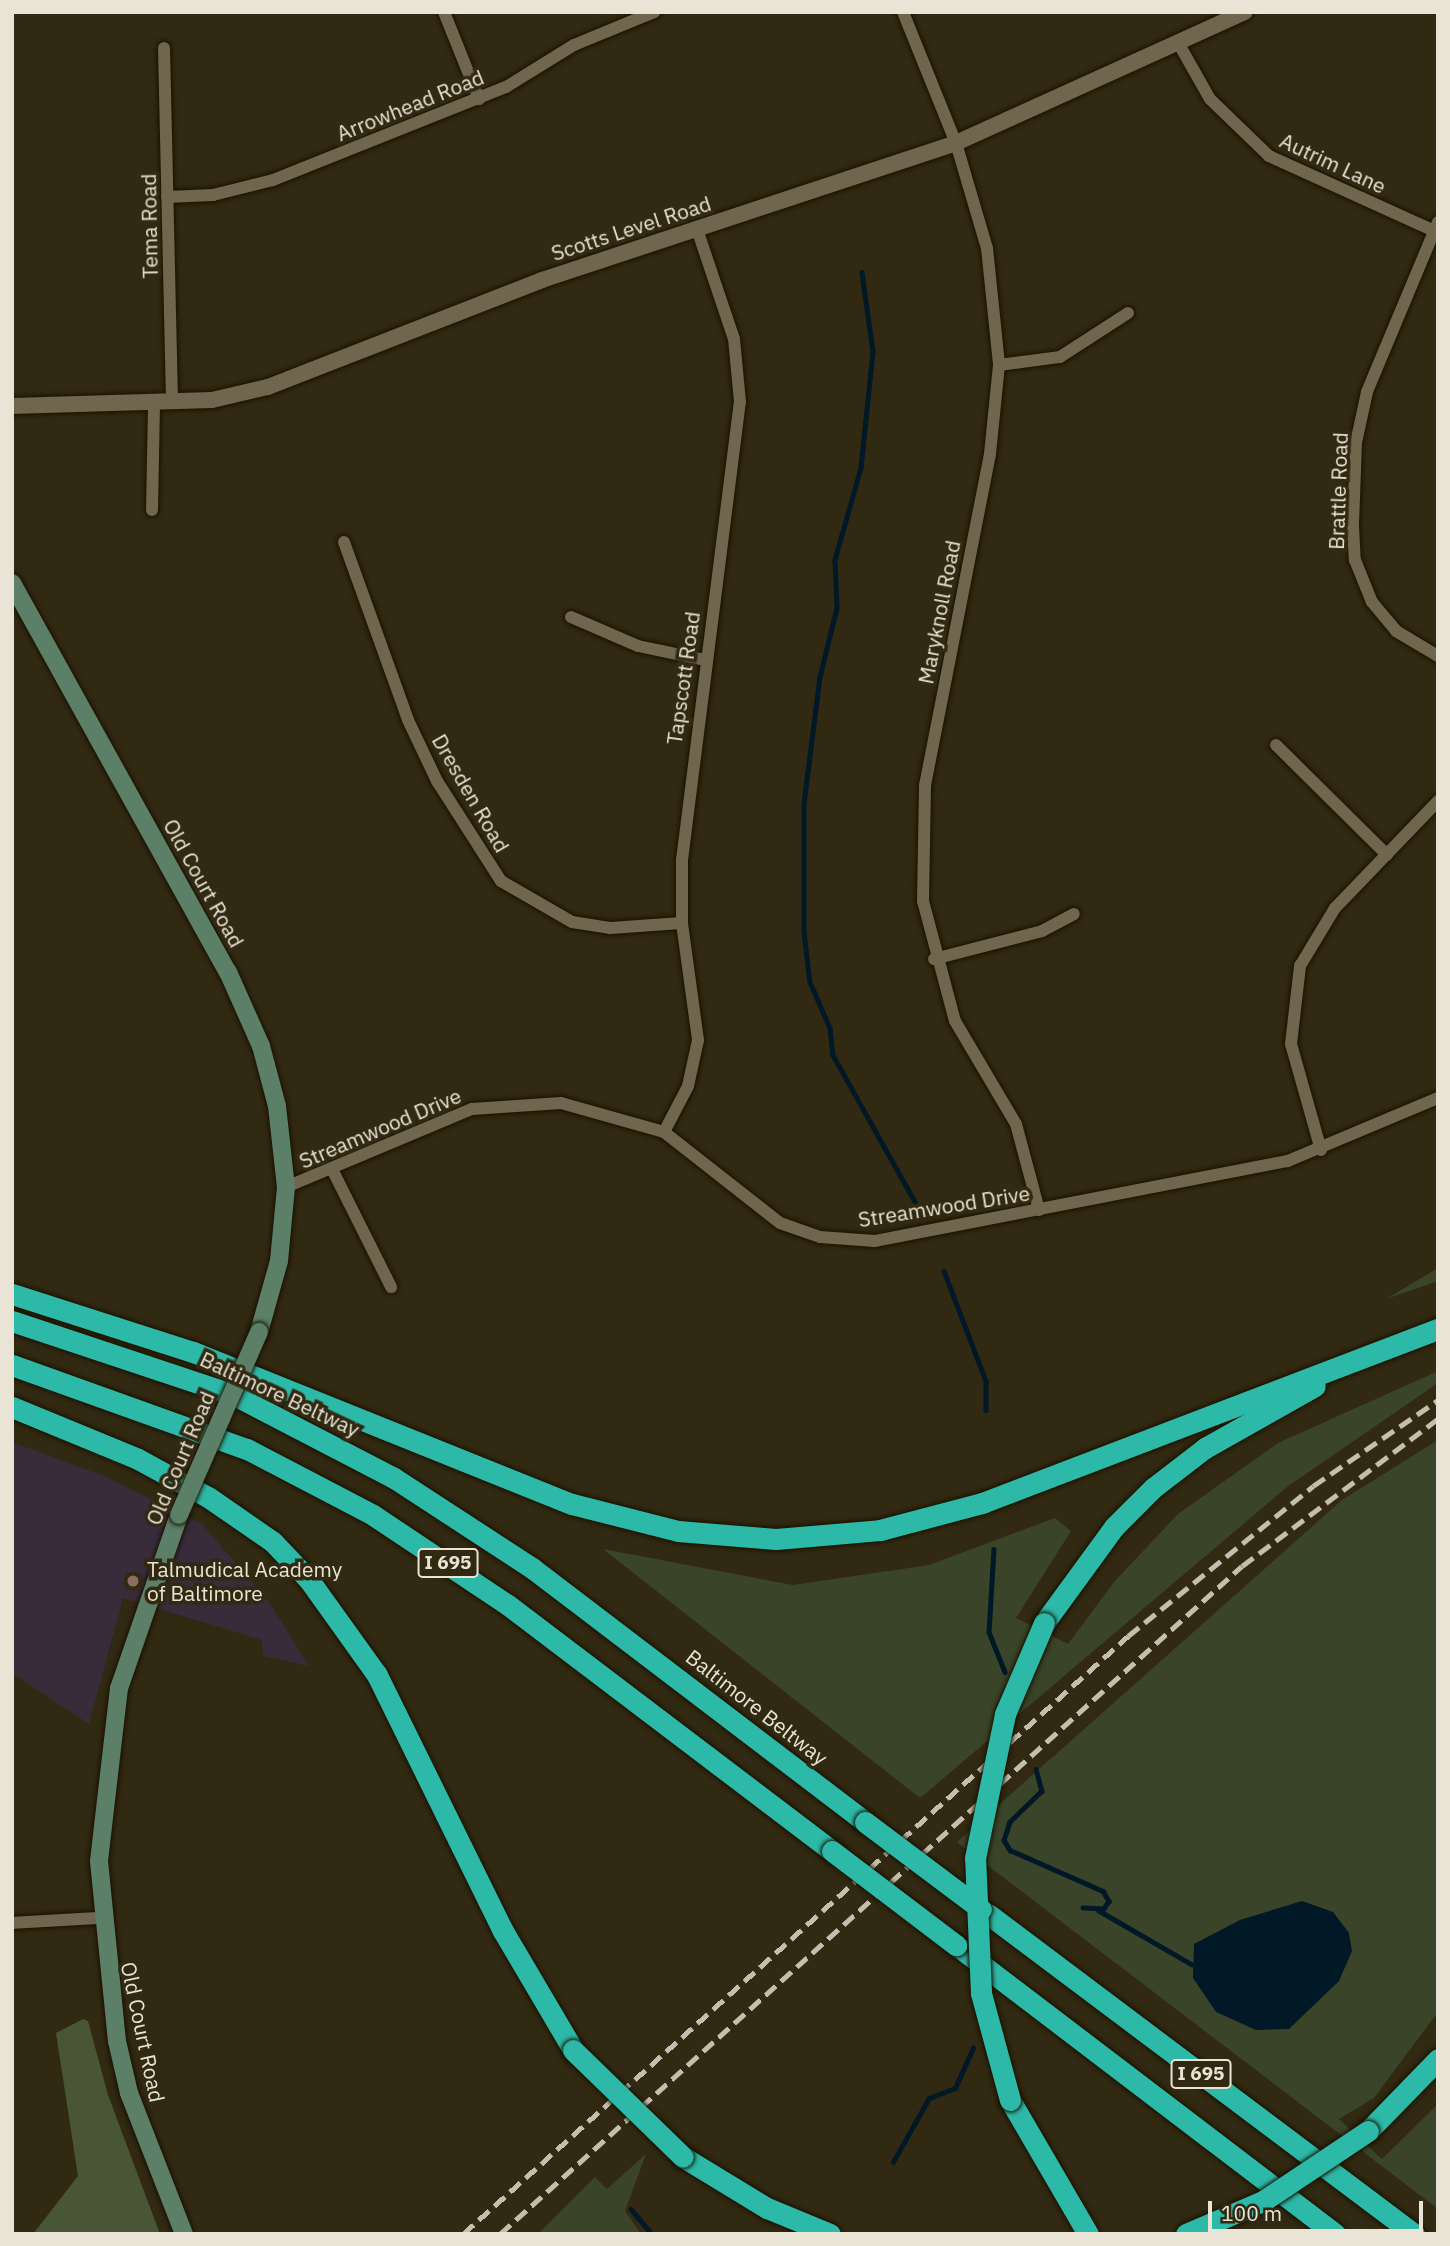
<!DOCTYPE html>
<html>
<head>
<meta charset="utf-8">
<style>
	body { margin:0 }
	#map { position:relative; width:1450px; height:2246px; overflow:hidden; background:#312911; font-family:"IBM Plex Sans",sans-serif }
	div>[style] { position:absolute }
	.education>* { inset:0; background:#392c3a }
	.green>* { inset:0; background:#3a4429 }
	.forest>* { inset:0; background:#495635 }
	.water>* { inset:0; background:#011827 }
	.stream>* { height:4.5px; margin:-2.25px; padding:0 2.25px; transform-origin:2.25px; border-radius:2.25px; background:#011827 }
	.roads { filter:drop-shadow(0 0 2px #191100) drop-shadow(0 0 2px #191100) }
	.minor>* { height:12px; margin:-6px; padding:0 6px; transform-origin:6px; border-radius:6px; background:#70664d }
	.tertiary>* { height:16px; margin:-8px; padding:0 8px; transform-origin:8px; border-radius:8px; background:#70664d }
	.secondary>* { height:18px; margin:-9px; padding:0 9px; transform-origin:9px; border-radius:9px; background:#5c7f68 }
	.motorway>* { height:21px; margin:-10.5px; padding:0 10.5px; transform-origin:10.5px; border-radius:10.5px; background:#2cb9a8 }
	.rail>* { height:4.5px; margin-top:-2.25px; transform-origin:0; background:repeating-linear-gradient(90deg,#c4beae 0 14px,transparent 0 21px) }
	.bridges { filter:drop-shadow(0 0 2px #191100) drop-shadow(0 0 2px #191100) }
	.secondary-bridge>* { height:18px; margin:-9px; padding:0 9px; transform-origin:9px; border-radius:9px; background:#5c7f68 }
	.motorway-bridge>* { height:21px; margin:-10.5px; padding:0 10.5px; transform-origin:10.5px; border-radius:10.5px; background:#2cb9a8 }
	.dots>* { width:19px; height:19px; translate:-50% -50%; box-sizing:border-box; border:4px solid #312911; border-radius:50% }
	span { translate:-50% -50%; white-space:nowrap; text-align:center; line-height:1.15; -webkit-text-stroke:7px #312911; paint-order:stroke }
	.shield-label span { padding:2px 5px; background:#312911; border:2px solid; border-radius:5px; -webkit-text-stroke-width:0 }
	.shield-label { font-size:19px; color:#e9e4d6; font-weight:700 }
	.street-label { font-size:21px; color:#e9e4d6 }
	.poi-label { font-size:21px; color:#e9e4d6 }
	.left { translate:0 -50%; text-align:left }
	.frame { position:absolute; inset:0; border:14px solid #e9e4d6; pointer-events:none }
	.scale { position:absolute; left:1208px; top:2201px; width:215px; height:32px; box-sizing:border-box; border:4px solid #e9e4d6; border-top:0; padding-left:9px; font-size:21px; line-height:24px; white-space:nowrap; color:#e9e4d6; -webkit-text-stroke:5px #312911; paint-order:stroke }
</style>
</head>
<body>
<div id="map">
	<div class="education">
		<div style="clip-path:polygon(12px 1442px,104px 1476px,202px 1524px,269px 1602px,309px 1666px,263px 1656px,262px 1640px,123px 1598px,89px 1724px,12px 1673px)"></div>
	</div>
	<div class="green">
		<div style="clip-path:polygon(1438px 1268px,1438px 1281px,1386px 1299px)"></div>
		<div style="clip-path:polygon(1438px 1371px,1438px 1383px,1287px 1487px,920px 1798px,603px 1549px,793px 1585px,929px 1565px,1055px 1518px,1071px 1531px,1016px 1618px,1068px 1644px,1114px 1582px,1178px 1514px,1278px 1443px)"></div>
		<div style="clip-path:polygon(1438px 1440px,1438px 2012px,1374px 2098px,1339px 2119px,1382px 2159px,1438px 2104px,1438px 2209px,957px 1842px,1342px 1500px)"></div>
		<div style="clip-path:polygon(646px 2154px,625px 2211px,641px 2234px,538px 2234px,595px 2177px,607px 2189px)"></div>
	</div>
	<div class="forest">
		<div style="clip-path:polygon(83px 2019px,88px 2021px,108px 2095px,160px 2234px,33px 2234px,78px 2176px,56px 2033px)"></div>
	</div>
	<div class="water">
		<div style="clip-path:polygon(1302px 1901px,1333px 1912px,1349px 1933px,1352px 1951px,1339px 1981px,1289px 2029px,1256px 2030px,1216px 2012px,1193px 1978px,1194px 1944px,1240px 1920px)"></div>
	</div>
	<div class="stream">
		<div style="left:862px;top:272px;width:81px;rotate:82.2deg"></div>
		<div style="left:873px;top:352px;width:117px;rotate:95.9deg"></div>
		<div style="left:861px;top:468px;width:96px;rotate:105.8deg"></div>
		<div style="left:835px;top:560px;width:48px;rotate:87.6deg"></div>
		<div style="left:837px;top:608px;width:71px;rotate:103.8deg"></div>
		<div style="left:820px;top:677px;width:127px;rotate:97.2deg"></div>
		<div style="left:804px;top:803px;width:129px;rotate:90deg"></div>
		<div style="left:804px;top:932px;width:50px;rotate:83.2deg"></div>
		<div style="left:810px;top:982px;width:50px;rotate:66.5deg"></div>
		<div style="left:830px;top:1028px;width:27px;rotate:84deg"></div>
		<div style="left:833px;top:1055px;width:168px;rotate:60.8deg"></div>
		<div style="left:944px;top:1271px;width:118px;rotate:69.1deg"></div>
		<div style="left:986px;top:1381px;width:29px;rotate:90deg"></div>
		<div style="left:994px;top:1549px;width:83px;rotate:93.4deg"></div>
		<div style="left:989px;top:1632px;width:43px;rotate:68.2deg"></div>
		<div style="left:1036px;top:1769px;width:23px;rotate:75deg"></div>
		<div style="left:1042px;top:1791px;width:45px;rotate:135.9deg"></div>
		<div style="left:1010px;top:1822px;width:19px;rotate:108deg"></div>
		<div style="left:1004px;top:1840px;width:12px;rotate:59deg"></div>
		<div style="left:1010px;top:1850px;width:102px;rotate:23.8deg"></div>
		<div style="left:1103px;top:1891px;width:12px;rotate:59deg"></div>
		<div style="left:1109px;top:1901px;width:9px;rotate:122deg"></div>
		<div style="left:1104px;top:1909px;width:21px;rotate:-177deg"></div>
		<div style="left:1098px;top:1910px;width:108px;rotate:30.1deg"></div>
		<div style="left:893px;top:2162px;width:73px;rotate:-60.6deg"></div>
		<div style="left:929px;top:2098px;width:28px;rotate:-21deg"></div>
		<div style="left:955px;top:2088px;width:44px;rotate:-65.8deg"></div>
		<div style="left:631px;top:2209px;width:33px;rotate:50deg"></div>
	</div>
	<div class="roads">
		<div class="minor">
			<div style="left:444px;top:12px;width:94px;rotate:68.1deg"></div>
			<div style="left:903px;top:12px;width:141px;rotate:68deg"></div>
			<div style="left:956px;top:143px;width:109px;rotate:73.6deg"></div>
			<div style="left:987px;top:248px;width:118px;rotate:84.1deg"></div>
			<div style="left:999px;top:365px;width:89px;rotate:95.8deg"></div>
			<div style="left:990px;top:454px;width:338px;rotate:101.1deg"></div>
			<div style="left:925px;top:786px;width:115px;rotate:91deg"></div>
			<div style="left:923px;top:901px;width:124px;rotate:75.1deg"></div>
			<div style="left:955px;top:1021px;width:120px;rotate:59.4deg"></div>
			<div style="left:1016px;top:1124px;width:89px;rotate:75deg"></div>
			<div style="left:1180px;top:46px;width:61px;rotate:60.5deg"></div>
			<div style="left:1210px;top:99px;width:82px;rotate:44deg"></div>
			<div style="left:1269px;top:156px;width:181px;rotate:24.4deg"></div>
			<div style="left:164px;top:48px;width:355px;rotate:88.7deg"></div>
			<div style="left:167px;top:197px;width:46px;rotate:-2.5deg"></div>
			<div style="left:213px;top:195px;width:62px;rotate:-14deg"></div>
			<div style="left:273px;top:180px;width:251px;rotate:-21.8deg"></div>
			<div style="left:506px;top:87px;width:80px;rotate:-31.7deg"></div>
			<div style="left:574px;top:45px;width:87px;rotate:-22.4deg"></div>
			<div style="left:1438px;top:222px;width:184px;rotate:112.7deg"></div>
			<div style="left:1367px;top:392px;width:52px;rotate:102.2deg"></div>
			<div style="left:1356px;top:443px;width:83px;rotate:92.1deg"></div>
			<div style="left:1353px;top:526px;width:34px;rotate:87deg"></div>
			<div style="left:1355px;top:560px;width:45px;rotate:68deg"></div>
			<div style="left:1372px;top:602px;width:38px;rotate:50deg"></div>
			<div style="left:1396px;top:631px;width:49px;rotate:30.8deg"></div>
			<div style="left:999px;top:365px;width:62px;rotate:-7.5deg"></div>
			<div style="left:1060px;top:357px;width:81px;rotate:-32.9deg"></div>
			<div style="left:152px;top:510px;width:106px;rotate:-88.9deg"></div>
			<div style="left:344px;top:542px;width:189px;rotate:70.2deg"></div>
			<div style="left:408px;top:720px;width:68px;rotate:64.6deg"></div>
			<div style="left:437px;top:781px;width:119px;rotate:57.4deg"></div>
			<div style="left:501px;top:881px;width:82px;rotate:30deg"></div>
			<div style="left:572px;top:922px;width:38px;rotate:9deg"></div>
			<div style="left:610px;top:928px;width:72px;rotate:-4deg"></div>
			<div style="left:571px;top:617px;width:73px;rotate:23.4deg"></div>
			<div style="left:638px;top:646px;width:68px;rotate:11.8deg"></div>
			<div style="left:1276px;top:745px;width:156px;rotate:44.7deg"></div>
			<div style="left:934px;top:959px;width:112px;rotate:-14.5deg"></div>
			<div style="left:1042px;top:931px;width:36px;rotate:-28deg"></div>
			<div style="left:664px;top:1132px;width:52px;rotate:-62.4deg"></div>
			<div style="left:688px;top:1086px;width:47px;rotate:-77.7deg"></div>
			<div style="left:698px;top:1040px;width:118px;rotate:-97.8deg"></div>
			<div style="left:682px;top:923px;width:63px;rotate:-90deg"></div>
			<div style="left:682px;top:860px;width:462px;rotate:-82.8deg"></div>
			<div style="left:740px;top:402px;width:63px;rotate:-95.4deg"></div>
			<div style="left:734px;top:339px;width:116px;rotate:-108.6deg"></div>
			<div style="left:1321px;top:1150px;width:110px;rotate:-105.8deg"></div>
			<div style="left:1291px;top:1044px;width:79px;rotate:-83.4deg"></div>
			<div style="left:1300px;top:966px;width:68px;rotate:-58.9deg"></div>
			<div style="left:1335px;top:908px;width:149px;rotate:-46.1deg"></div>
			<div style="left:333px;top:1171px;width:130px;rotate:63.4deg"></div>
			<div style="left:286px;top:1187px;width:202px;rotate:-22.8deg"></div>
			<div style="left:472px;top:1109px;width:89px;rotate:-3.9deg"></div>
			<div style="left:561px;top:1103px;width:107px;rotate:15.7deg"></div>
			<div style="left:664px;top:1132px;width:147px;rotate:38.1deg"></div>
			<div style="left:780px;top:1223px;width:42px;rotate:19.3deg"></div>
			<div style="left:820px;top:1237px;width:55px;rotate:4.2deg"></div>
			<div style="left:875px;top:1241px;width:421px;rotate:-11deg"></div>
			<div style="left:1288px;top:1161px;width:163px;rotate:-22.8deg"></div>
			<div style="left:12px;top:1923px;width:88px;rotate:-3.3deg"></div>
		</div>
		<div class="tertiary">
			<div style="left:12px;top:406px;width:200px;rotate:-1.7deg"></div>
			<div style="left:212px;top:400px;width:57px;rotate:-13.1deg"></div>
			<div style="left:268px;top:387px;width:294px;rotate:-21.3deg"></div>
			<div style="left:542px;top:280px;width:436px;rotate:-18.3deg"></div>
			<div style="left:956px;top:143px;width:317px;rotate:-24.4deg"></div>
		</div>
		<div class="secondary">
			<div style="left:12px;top:583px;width:445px;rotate:61deg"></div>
			<div style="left:228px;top:972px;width:81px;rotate:66deg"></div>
			<div style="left:261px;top:1046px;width:62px;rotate:75.1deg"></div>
			<div style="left:277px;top:1106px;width:81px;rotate:83.7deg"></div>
			<div style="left:286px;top:1187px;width:74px;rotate:95.4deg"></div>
			<div style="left:279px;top:1261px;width:74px;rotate:105.7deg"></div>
			<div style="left:179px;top:1515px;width:183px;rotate:109.1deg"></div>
			<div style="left:119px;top:1688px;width:174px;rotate:96.6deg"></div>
			<div style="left:99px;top:1861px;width:181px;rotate:84.3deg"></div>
			<div style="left:117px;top:2041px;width:53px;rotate:77deg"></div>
			<div style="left:129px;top:2093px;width:151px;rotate:68.7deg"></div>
		</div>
		<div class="motorway">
			<div style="left:12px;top:1294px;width:190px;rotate:17.8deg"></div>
			<div style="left:193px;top:1352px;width:408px;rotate:21.9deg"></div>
			<div style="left:572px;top:1504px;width:109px;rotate:14.3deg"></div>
			<div style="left:678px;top:1531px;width:98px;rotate:4.7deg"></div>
			<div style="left:776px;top:1539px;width:104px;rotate:-4.9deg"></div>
			<div style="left:880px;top:1530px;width:106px;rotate:-14.8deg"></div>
			<div style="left:982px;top:1503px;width:488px;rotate:-20.9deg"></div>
			<div style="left:12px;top:1321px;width:234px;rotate:18.4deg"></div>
			<div style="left:234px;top:1395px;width:180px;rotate:27.4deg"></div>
			<div style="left:394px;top:1478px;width:165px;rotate:33.1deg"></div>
			<div style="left:532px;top:1568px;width:419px;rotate:37.3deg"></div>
			<div style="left:12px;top:1365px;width:250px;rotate:19.7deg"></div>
			<div style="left:247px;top:1449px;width:142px;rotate:27.6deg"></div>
			<div style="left:373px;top:1515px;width:162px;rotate:33.7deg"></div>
			<div style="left:508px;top:1605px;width:407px;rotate:37.2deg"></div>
			<div style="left:12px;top:1407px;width:136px;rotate:22.4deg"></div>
			<div style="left:138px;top:1459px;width:80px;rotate:28.5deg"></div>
			<div style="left:208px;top:1497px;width:79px;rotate:34.7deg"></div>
			<div style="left:273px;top:1542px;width:52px;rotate:46.5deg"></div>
			<div style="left:309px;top:1580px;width:117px;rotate:54.4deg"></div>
			<div style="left:377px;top:1675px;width:285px;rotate:63.8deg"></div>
			<div style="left:503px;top:1931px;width:138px;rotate:59.5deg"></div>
			<div style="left:1044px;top:1623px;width:119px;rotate:-53.9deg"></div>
			<div style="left:1114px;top:1527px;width:55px;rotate:-45deg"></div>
			<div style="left:1153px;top:1488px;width:66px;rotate:-37.6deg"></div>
			<div style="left:1205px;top:1448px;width:126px;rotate:-29.4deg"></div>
			<div style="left:988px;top:1914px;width:533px;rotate:36.91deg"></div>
			<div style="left:956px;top:1945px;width:477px;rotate:37.3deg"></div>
			<div style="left:1010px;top:2100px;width:155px;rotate:59.8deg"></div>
			<div style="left:1368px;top:2131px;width:100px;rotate:-45.8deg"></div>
			<div style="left:683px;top:2157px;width:98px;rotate:31.3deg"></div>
			<div style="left:767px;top:2208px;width:68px;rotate:22.4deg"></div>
		</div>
	</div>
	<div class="rail">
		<div style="left:463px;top:2234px;width:894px;rotate:-41.96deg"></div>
		<div style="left:1128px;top:1636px;width:238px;rotate:-39deg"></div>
		<div style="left:1313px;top:1486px;width:152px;rotate:-34.5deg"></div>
		<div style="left:500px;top:2234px;width:998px;rotate:-42deg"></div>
		<div style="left:1242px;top:1566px;width:245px;rotate:-36.9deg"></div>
	</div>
	<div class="bridges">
		<div class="secondary-bridge">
			<div style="left:179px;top:1515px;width:200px;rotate:-66.4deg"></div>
		</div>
		<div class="motorway-bridge">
			<div style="left:865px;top:1822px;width:145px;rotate:36.9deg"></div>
			<div style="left:832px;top:1851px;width:156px;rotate:37.2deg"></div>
			<div style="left:573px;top:2050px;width:153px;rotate:44.2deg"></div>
			<div style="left:1010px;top:2100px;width:111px;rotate:-105.2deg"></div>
			<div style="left:981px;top:1993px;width:135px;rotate:-92.5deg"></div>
			<div style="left:975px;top:1858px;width:147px;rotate:-78.2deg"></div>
			<div style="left:1005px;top:1714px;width:99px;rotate:-66.8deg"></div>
			<div style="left:1186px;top:2234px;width:84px;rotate:-23.2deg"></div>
			<div style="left:1263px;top:2201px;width:126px;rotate:-33.7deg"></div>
		</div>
	</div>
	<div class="dots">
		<div style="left:133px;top:1581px;background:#8d6e63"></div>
	</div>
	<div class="shield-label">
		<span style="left:448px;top:1563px">I 695</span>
		<span style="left:1201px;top:2074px">I 695</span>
	</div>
	<div class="street-label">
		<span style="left:410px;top:105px;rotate:-22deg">Arrowhead Road</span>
		<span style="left:1333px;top:163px;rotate:25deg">Autrim Lane</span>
		<span style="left:149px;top:226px;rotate:-91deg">Tema Road</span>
		<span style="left:631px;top:228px;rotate:-18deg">Scotts Level Road</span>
		<span style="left:1338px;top:491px;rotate:-88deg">Brattle Road</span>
		<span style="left:939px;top:612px;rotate:-79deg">Maryknoll Road</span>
		<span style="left:683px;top:678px;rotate:-82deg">Tapscott Road</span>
		<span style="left:471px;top:793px;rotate:60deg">Dresden Road</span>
		<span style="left:204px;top:883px;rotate:61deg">Old Court Road</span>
		<span style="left:380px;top:1128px;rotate:-23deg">Streamwood Drive</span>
		<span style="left:944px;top:1206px;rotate:-9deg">Streamwood Drive</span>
		<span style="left:280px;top:1394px;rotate:25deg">Baltimore Beltway</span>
		<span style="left:180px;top:1458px;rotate:-67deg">Old Court Road</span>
		<span style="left:757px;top:1707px;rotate:38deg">Baltimore Beltway</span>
		<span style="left:143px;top:2032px;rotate:78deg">Old Court Road</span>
	</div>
	<div class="poi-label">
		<span class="left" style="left:147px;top:1581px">Talmudical Academy<br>of Baltimore</span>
	</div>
	<div class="frame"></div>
	<div class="scale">100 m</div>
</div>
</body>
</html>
